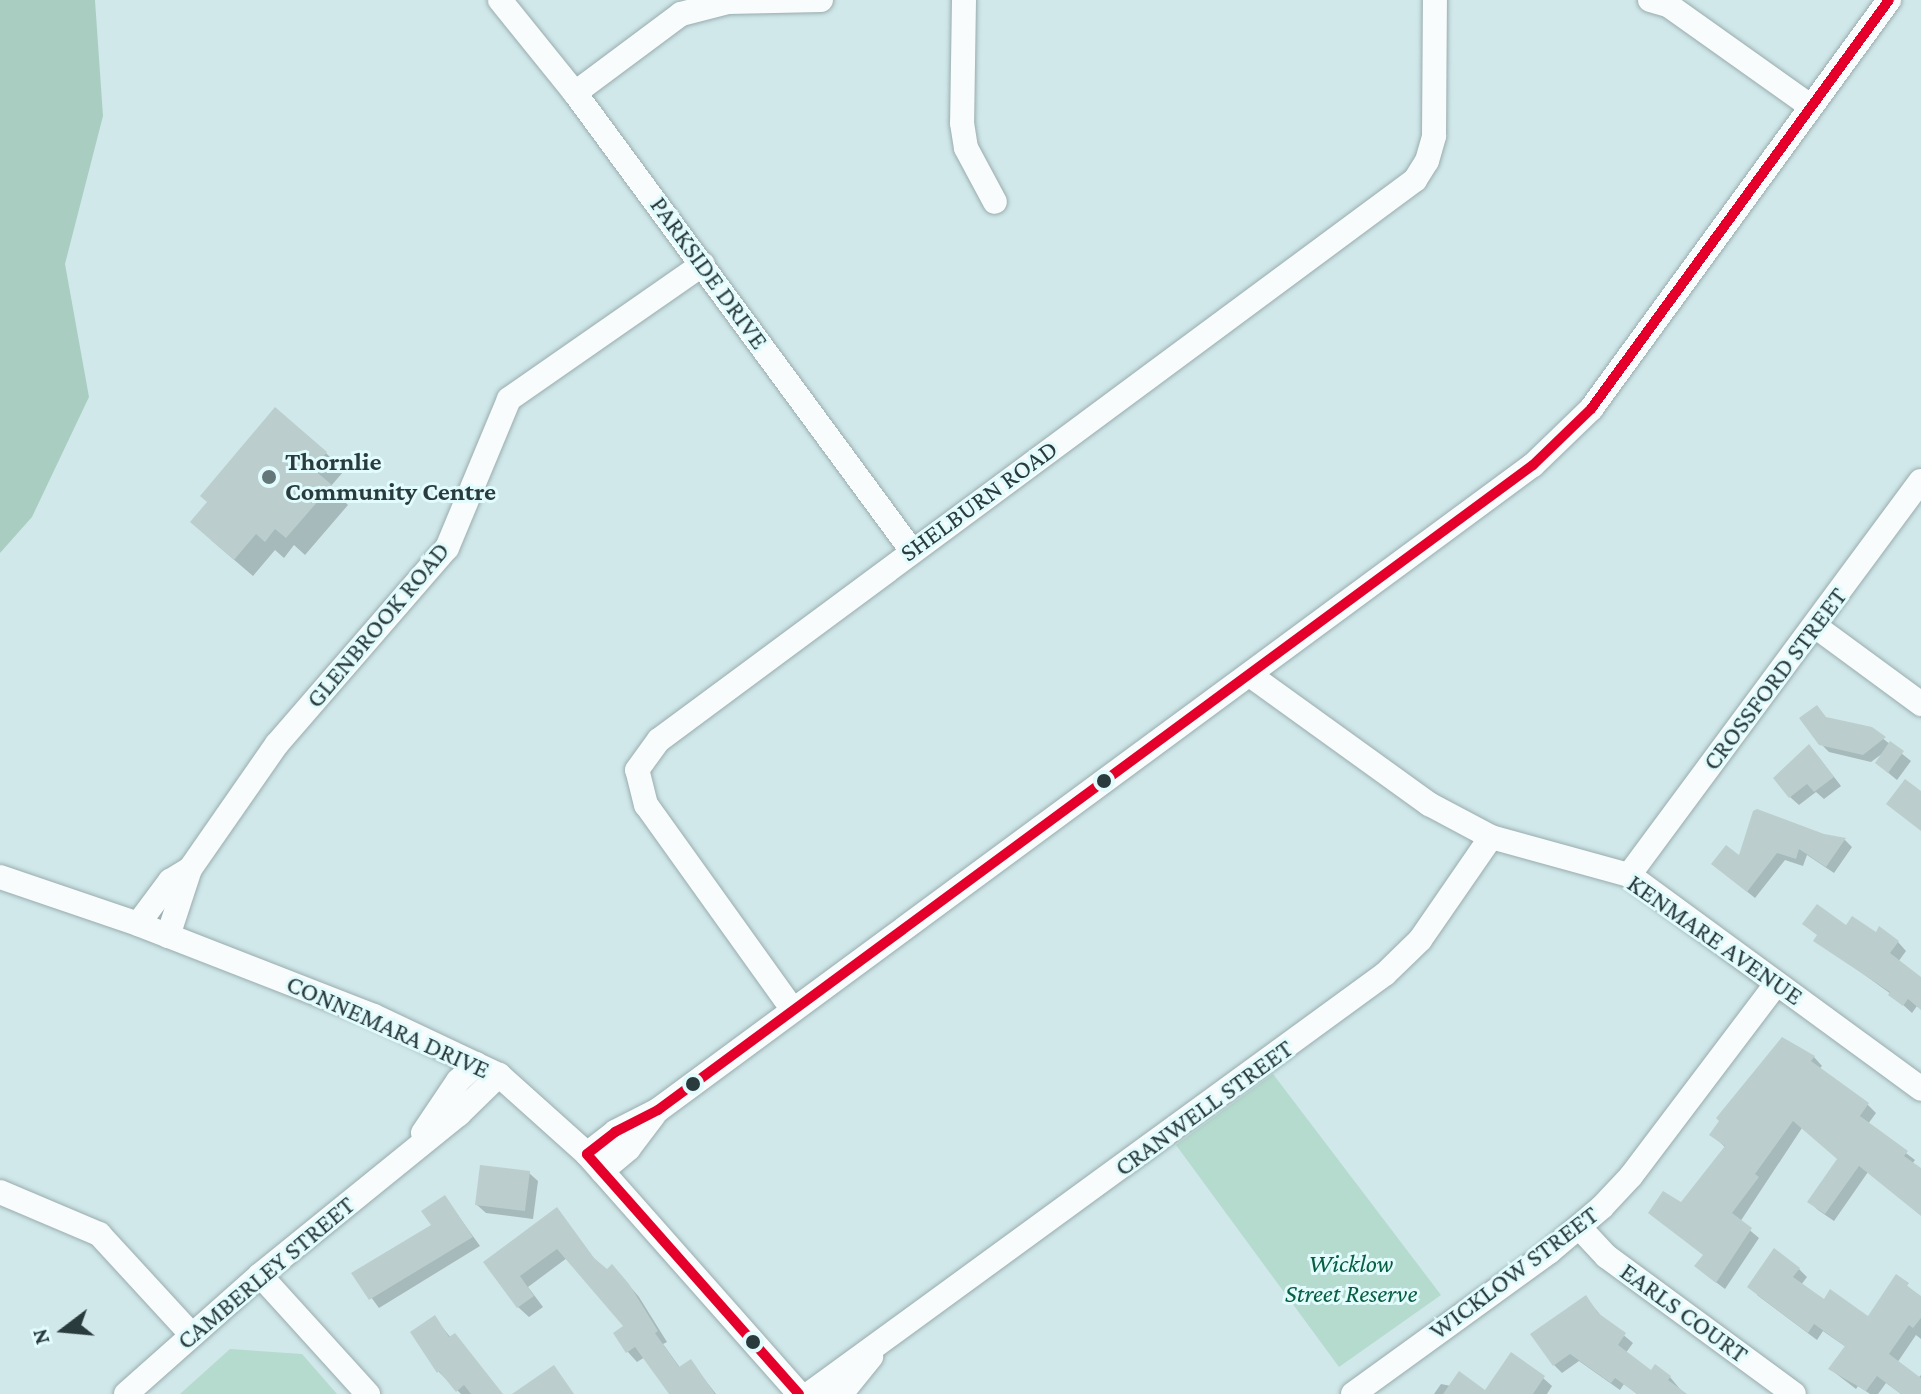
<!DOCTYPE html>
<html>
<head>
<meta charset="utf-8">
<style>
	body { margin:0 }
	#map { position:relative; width:1921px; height:1394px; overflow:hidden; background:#d0e8ea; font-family:"Crimson Pro",serif }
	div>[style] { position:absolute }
	.green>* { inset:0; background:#b5dace }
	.forest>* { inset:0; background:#a9cec1 }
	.shadow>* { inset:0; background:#0003 }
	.building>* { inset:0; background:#bbcecd }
	.roads { filter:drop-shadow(0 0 2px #9aacae) drop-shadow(0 0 2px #9aacae) }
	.minor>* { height:24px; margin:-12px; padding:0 12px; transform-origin:12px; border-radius:12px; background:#f8fcfc }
	.bus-1>* { height:10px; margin:-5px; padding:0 5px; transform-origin:5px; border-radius:5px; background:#e4002b }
	.dots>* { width:22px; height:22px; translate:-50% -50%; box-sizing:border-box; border:4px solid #e2fbfd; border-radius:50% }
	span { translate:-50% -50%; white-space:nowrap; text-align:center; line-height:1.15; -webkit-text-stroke:6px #e2fbfd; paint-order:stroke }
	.street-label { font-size:26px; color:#2a3b3d }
	.poi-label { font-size:26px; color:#2a3b3d; font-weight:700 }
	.left { translate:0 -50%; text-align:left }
	.park-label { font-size:26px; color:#075e40; font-style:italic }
	.north { position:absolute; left:24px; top:1290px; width:80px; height:80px; -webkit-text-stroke:6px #e2fbfd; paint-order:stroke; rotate:254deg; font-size:22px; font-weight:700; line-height:32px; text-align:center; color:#2a3b3d }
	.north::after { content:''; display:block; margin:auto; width:28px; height:36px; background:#2a3b3d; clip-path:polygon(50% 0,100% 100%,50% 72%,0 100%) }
</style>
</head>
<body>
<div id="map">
	<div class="green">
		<div style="clip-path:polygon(1273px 1074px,1441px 1295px,1339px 1367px,1176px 1145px)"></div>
		<div style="clip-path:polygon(230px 1349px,302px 1354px,337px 1394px,180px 1394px)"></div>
	</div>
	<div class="forest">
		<div style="clip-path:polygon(0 0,95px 0,103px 116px,65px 264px,89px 397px,32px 517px,0 553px)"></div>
	</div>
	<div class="shadow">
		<div style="clip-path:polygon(326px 453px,344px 471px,330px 487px,348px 505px,305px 555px,294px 545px,284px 558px,275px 550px,253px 576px,211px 540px)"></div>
		<div style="clip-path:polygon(1828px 719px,1871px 729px,1911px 761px,1897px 780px,1886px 771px,1883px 753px,1871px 762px,1829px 752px,1821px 744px)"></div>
		<div style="clip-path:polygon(1817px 755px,1841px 786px,1824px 799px,1816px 792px,1799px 805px,1790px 797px)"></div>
		<div style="clip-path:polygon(1824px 836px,1845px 840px,1852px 847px,1834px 873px,1807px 855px,1803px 866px,1785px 860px,1755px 898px,1713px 864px)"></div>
		<div style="clip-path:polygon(1846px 928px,1898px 942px,1906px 951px,1898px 962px,1921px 979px,1921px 1009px,1917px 1006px,1912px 1013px,1891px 994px,1816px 940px)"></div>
		<div style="clip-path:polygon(1783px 1039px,1814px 1057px,1822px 1066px,1819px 1069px,1868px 1105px,1876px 1113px,1868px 1124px,1915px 1160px,1912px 1164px,1921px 1171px,1921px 1214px,1868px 1172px,1834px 1221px,1818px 1210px,1809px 1201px,1839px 1159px,1802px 1128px,1740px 1222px,1759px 1238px,1725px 1289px,1705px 1274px,1705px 1256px,1682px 1205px,1726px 1148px,1711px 1134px)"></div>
		<div style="clip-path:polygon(529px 1173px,538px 1181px,533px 1219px,486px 1213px,477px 1205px)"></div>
		<div style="clip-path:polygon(445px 1197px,480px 1246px,379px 1308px,354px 1274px,433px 1226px)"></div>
		<div style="clip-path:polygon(556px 1210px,600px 1266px,622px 1277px,639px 1297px,667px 1342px,663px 1344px,681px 1369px,691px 1362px,716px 1394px,673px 1394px,645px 1357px,637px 1362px,627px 1351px,626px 1326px,567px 1258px,528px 1287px,543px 1307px,529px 1317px,518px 1307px,486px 1263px)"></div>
		<div style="clip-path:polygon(1799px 1269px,1807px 1277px,1801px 1285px,1824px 1301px,1869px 1318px,1896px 1277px,1921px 1297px,1921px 1339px,1916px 1335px,1897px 1363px,1918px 1378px,1921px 1375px,1921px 1394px,1901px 1394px,1886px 1383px,1878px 1394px,1870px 1394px,1858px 1386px,1856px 1389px,1830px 1369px,1846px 1347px,1823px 1331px,1817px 1340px,1757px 1295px)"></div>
		<div style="clip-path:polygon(1586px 1298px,1603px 1318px,1633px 1343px,1625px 1354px,1651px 1373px,1670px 1377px,1684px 1394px,1637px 1394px,1624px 1384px,1620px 1390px,1579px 1361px,1562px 1373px,1554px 1365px)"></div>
		<div style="clip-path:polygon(435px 1318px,451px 1338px,502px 1394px,461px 1394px,438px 1371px)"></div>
		<div style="clip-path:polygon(1543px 1378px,1552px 1386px,1547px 1394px,1434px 1394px,1441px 1384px,1486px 1393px)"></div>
	</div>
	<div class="building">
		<div style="clip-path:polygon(275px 407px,327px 452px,313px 469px,332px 485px,286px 538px,275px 529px,265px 542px,256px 534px,234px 560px,190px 522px,207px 502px,200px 496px)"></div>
		<div style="clip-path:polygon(1817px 705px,1826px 717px,1872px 727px,1886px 737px,1863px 755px,1819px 745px,1799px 718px)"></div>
		<div style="clip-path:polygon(1890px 741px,1904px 751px,1888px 773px,1875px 763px)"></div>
		<div style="clip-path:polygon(1809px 744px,1834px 777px,1814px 792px,1807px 784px,1789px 798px,1773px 778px)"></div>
		<div style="clip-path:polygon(1905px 779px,1921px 791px,1921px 831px,1886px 804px)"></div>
		<div style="clip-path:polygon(1757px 809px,1824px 834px,1846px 838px,1826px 867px,1799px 849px,1796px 859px,1777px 853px,1747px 892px,1711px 864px,1726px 845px,1739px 855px,1753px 811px)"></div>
		<div style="clip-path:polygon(1817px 904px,1846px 925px,1852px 916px,1876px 932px,1879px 926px,1899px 941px,1890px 953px,1921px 977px,1921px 1010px,1908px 999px,1903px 1006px,1888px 995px,1890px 992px,1813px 941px,1817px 935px,1802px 924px)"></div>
		<div style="clip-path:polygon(1782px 1037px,1815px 1056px,1811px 1061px,1869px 1103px,1860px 1116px,1908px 1151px,1904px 1156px,1921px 1168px,1921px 1216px,1859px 1166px,1825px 1214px,1807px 1202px,1837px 1159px,1793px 1121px,1755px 1174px,1759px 1177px,1732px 1213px,1752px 1228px,1716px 1283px,1694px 1266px,1703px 1255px,1648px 1213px,1663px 1191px,1681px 1202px,1725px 1146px,1709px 1135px,1719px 1121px,1716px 1118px)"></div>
		<div style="clip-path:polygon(480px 1165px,530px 1171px,525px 1211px,475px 1205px)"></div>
		<div style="clip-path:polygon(445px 1195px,473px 1237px,369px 1300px,351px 1273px,431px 1225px,421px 1211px)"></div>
		<div style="clip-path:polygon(557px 1207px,594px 1258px,607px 1269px,612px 1264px,629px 1284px,658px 1331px,655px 1333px,679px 1367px,691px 1359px,715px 1394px,669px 1394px,635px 1347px,626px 1353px,613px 1333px,623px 1326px,557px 1249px,520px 1276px,534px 1296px,517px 1308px,483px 1262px)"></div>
		<div style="clip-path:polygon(1774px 1248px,1800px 1268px,1793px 1277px,1824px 1299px,1830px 1289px,1868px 1316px,1896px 1274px,1909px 1283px,1907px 1286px,1921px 1296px,1921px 1318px,1913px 1328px,1909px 1325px,1889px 1354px,1921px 1378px,1921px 1394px,1901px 1394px,1877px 1376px,1866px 1391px,1828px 1369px,1845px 1346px,1814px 1324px,1808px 1333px,1747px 1287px)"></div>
		<div style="clip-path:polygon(1586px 1295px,1598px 1313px,1626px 1333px,1618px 1345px,1651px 1370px,1655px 1364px,1671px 1376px,1668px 1380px,1687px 1394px,1637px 1394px,1615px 1378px,1611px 1383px,1570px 1354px,1553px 1366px,1530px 1334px)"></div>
		<div style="clip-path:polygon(435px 1315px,449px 1337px,455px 1333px,503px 1394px,471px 1394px,464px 1385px,456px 1392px,439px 1371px,437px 1373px,410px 1332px)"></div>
		<div style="clip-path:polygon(1511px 1352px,1545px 1376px,1533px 1394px,1443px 1394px,1459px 1371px,1485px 1390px)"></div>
		<div style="clip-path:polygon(554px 1365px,574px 1394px,512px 1394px)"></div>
	</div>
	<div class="roads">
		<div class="minor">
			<div style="left:500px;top:0;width:119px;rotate:51.1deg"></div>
			<div style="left:575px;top:93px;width:569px;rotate:53.65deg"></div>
			<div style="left:964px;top:0;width:123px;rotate:90.9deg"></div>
			<div style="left:962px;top:123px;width:25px;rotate:81deg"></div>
			<div style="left:966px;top:148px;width:61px;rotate:61.8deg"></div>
			<div style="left:1650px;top:0;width:19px;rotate:16deg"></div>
			<div style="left:1668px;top:5px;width:174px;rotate:35.4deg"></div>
			<div style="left:575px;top:93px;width:132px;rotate:-36.7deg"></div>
			<div style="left:681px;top:14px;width:49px;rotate:-14.3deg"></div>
			<div style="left:728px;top:2px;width:93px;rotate:-1.2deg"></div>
			<div style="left:1815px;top:626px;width:132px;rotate:36.3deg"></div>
			<div style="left:1250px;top:675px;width:221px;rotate:35.8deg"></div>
			<div style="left:1429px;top:804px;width:70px;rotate:28deg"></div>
			<div style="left:1491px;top:837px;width:143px;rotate:15.4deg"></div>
			<div style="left:1629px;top:875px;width:362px;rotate:36.2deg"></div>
			<div style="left:1629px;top:875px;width:490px;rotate:-53.5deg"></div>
			<div style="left:0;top:877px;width:146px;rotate:18.8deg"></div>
			<div style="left:138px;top:924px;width:253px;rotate:21.3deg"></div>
			<div style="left:374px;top:1016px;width:138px;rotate:25.3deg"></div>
			<div style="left:499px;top:1075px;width:118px;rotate:41.9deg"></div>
			<div style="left:587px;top:1154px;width:320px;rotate:48.5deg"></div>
			<div style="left:138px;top:924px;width:54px;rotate:-53.3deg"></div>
			<div style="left:170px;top:881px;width:23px;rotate:-31deg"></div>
			<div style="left:168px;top:936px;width:71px;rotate:-71.8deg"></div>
			<div style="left:190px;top:869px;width:152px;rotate:-55.2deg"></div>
			<div style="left:277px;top:744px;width:259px;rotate:-49.1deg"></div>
			<div style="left:447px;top:548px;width:161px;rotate:-67.4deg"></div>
			<div style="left:509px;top:399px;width:236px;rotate:-34.8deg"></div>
			<div style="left:793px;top:1010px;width:252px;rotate:-125.6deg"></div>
			<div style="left:646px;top:805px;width:36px;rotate:-104deg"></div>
			<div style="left:637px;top:770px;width:37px;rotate:-54deg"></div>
			<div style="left:659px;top:740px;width:941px;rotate:-36.53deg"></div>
			<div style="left:1415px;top:180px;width:22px;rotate:-58deg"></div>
			<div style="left:1427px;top:161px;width:26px;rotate:-74deg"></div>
			<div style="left:1434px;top:136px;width:136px;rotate:-89.6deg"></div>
			<div style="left:423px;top:1133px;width:63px;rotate:-56.1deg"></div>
			<div style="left:458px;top:1081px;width:25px;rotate:-43deg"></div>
			<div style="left:587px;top:1154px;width:36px;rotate:-38deg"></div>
			<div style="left:615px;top:1132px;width:48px;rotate:-27.1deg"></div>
			<div style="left:658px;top:1110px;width:1087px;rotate:-36.4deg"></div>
			<div style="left:1533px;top:465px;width:81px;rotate:-44deg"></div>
			<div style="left:1591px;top:409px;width:506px;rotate:-53.92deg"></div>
			<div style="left:602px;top:1171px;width:35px;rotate:-40deg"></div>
			<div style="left:629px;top:1148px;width:41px;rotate:-52.9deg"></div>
			<div style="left:0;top:1192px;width:108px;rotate:23deg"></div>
			<div style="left:99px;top:1234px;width:137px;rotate:47.4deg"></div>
			<div style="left:1579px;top:1227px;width:40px;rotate:47deg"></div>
			<div style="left:1606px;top:1256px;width:233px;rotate:36.3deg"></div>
			<div style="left:260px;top:1275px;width:161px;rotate:47.8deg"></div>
			<div style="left:126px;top:1394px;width:179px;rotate:-41.6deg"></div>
			<div style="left:260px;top:1275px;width:256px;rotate:-39deg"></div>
			<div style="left:459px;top:1114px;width:56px;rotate:-44.3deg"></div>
			<div style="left:809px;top:1394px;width:713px;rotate:-36.1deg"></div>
			<div style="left:1385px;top:974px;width:49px;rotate:-44.2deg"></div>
			<div style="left:1420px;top:940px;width:125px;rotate:-55.4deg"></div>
			<div style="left:841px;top:1394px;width:48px;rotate:-51deg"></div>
			<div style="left:1353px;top:1394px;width:242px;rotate:-35.9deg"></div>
			<div style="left:1549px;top:1252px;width:70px;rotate:-40.3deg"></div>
			<div style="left:1602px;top:1207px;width:42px;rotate:-46.9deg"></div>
			<div style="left:1631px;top:1176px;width:241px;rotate:-52.9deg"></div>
		</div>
	</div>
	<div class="bus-1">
		<div style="left:799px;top:1394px;width:320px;rotate:-131.5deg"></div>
		<div style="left:587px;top:1154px;width:36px;rotate:-38deg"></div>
		<div style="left:615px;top:1132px;width:48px;rotate:-27.1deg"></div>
		<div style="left:658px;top:1110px;width:1087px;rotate:-36.4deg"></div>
		<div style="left:1533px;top:465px;width:81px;rotate:-44deg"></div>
		<div style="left:1591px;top:409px;width:506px;rotate:-53.92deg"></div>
	</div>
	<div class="dots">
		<div style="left:269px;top:477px;background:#64787a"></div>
		<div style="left:1104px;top:781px;background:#2a3b3d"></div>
		<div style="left:693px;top:1084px;background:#2a3b3d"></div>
		<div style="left:753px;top:1342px;background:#2a3b3d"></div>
	</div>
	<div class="street-label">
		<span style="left:709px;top:273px;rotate:54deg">PARKSIDE DRIVE</span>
		<span style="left:979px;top:501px;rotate:-36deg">SHELBURN ROAD</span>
		<span style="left:378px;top:625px;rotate:-50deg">GLENBROOK ROAD</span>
		<span style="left:1775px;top:679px;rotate:-53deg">CROSSFORD STREET</span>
		<span style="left:1715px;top:940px;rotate:35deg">KENMARE AVENUE</span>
		<span style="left:388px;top:1027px;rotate:24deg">CONNEMARA DRIVE</span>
		<span style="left:1204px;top:1108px;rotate:-36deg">CRANWELL STREET</span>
		<span style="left:266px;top:1273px;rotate:-40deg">CAMBERLEY STREET</span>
		<span style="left:1514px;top:1273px;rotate:-37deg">WICKLOW STREET</span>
		<span style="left:1684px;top:1313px;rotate:36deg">EARLS COURT</span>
	</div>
	<div class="poi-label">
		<span class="left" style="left:285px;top:477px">Thornlie<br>Community Centre</span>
	</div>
	<div class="park-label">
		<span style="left:1351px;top:1279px">Wicklow<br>Street Reserve</span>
	</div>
	<div class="north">N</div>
</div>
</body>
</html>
